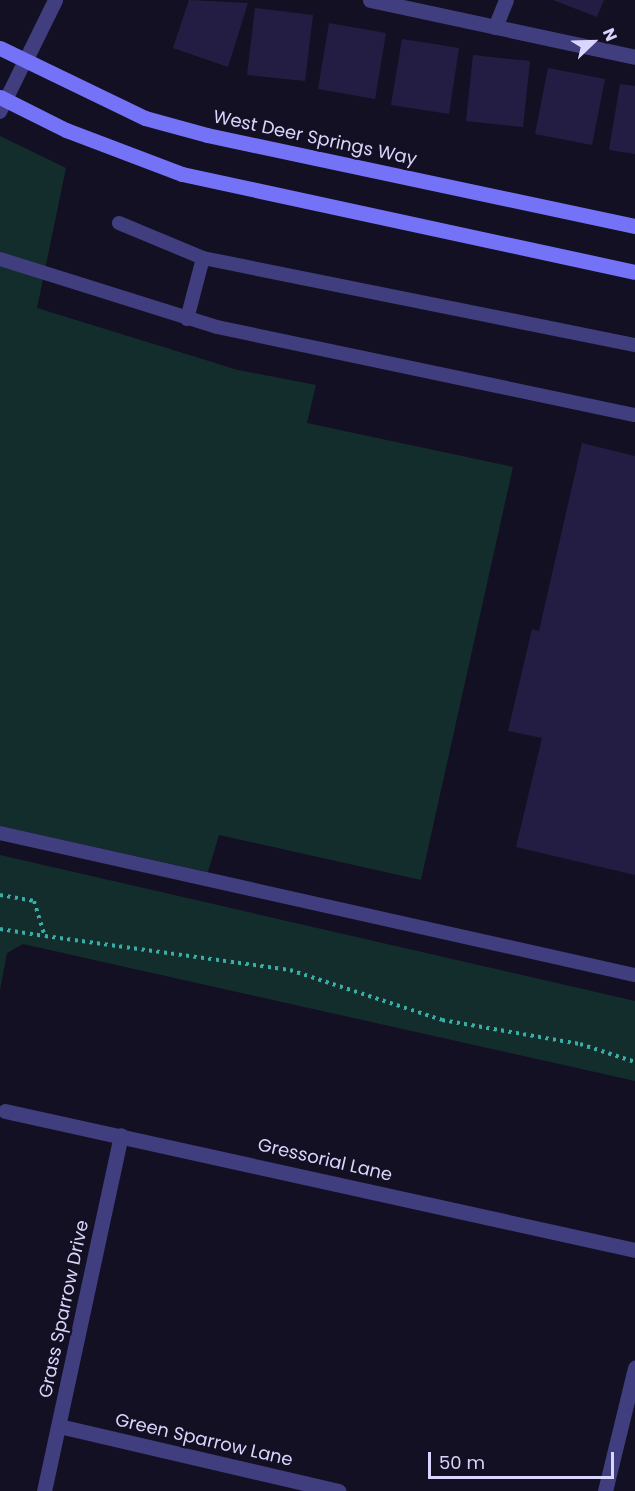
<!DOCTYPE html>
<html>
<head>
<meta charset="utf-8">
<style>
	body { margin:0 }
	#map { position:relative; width:635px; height:1491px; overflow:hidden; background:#131023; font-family:Poppins,sans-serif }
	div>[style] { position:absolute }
	.green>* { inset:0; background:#132d2c }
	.building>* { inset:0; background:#241d43 }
	.path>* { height:4px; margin-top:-2px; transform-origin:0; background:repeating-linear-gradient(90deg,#37aea6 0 3px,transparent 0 7.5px) }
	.lane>* { height:14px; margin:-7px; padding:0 7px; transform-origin:7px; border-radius:7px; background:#403e7f }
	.street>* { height:15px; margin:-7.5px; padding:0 7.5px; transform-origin:7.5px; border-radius:7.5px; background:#403e7f }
	.secondary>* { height:15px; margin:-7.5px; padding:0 7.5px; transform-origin:7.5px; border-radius:7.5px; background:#7472f6 }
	span { translate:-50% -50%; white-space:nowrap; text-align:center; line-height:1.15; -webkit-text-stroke:4.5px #131023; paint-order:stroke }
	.street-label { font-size:18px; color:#d9d5fc }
	.north { position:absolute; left:563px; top:12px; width:60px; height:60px; -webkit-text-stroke:4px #131023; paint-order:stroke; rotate:67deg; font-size:16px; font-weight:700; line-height:24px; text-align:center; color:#d9d5fc }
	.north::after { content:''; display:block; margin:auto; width:21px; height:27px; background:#d9d5fc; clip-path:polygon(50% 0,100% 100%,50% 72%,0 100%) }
	.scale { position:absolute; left:428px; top:1452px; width:186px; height:27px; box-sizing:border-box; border:3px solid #d9d5fc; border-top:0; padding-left:8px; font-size:18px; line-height:21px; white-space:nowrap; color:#d9d5fc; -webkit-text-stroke:4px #131023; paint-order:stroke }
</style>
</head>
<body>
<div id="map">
	<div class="green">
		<div style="clip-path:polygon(0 136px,66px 168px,37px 308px,238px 370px,316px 385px,307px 423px,513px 467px,421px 880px,219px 835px,208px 872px,0 826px)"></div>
		<div style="clip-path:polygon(0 855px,635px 1001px,635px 1081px,23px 944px,7px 953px,0 990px)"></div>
	</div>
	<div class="building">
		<div style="clip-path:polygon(189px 0,248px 3px,228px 67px,173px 48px)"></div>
		<div style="clip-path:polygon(553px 0,604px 0,597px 17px)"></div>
		<div style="clip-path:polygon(255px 8px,313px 15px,305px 81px,247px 75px)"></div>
		<div style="clip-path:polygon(329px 23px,386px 33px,375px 99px,318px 89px)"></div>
		<div style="clip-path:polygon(402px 39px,459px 48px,449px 114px,391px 105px)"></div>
		<div style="clip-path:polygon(473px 55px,530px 61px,523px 127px,466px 121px)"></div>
		<div style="clip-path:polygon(548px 68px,605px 79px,592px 145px,535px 134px)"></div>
		<div style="clip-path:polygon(620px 84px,635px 86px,635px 154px,609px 150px)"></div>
		<div style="clip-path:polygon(582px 443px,635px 456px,635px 875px,516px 847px,542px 738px,508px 731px,532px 629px,539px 631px)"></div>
	</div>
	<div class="path">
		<div style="left:0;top:895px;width:35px;rotate:10deg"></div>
		<div style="left:34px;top:901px;width:37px;rotate:73deg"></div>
		<div style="left:45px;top:936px;width:247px;rotate:7.9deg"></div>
		<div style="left:290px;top:970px;width:160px;rotate:18.2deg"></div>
		<div style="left:442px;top:1020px;width:140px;rotate:9.9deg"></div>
		<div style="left:580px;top:1044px;width:58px;rotate:18.1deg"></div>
		<div style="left:0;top:929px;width:45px;rotate:9deg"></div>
	</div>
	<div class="lane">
		<div style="left:0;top:112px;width:57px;rotate:-63.9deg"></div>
		<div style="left:119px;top:223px;width:91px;rotate:22.6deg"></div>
		<div style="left:203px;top:258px;width:441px;rotate:11.4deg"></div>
		<div style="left:0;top:259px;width:227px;rotate:17.4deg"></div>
		<div style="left:217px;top:327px;width:427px;rotate:11.9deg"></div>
		<div style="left:187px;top:319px;width:63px;rotate:-75.3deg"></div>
		<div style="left:0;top:833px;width:651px;rotate:12.61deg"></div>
	</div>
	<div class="street">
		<div style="left:370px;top:0;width:271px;rotate:12.1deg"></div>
		<div style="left:495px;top:27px;width:29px;rotate:-68deg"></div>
		<div style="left:25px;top:61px;width:68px;rotate:-63.8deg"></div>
		<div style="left:5px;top:1111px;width:645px;rotate:12.44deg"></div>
		<div style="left:59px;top:1426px;width:287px;rotate:13.1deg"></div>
		<div style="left:44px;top:1491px;width:364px;rotate:-77.8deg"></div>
		<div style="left:605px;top:1491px;width:127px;rotate:-76.3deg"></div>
	</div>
	<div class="secondary">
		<div style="left:0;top:48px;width:161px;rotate:25.8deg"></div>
		<div style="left:145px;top:118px;width:64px;rotate:15.3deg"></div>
		<div style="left:207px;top:135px;width:438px;rotate:12deg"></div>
		<div style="left:0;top:97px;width:74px;rotate:26.6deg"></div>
		<div style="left:66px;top:130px;width:124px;rotate:20.8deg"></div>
		<div style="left:182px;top:174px;width:463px;rotate:12.2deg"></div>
	</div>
	<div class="street-label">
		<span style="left:315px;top:138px;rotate:12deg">West Deer Springs Way</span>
		<span style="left:325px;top:1160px;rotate:13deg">Gressorial Lane</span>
		<span style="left:64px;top:1309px;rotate:-78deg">Grass Sparrow Drive</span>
		<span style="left:204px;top:1440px;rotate:13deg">Green Sparrow Lane</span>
	</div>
	<div class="north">N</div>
	<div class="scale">50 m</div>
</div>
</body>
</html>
